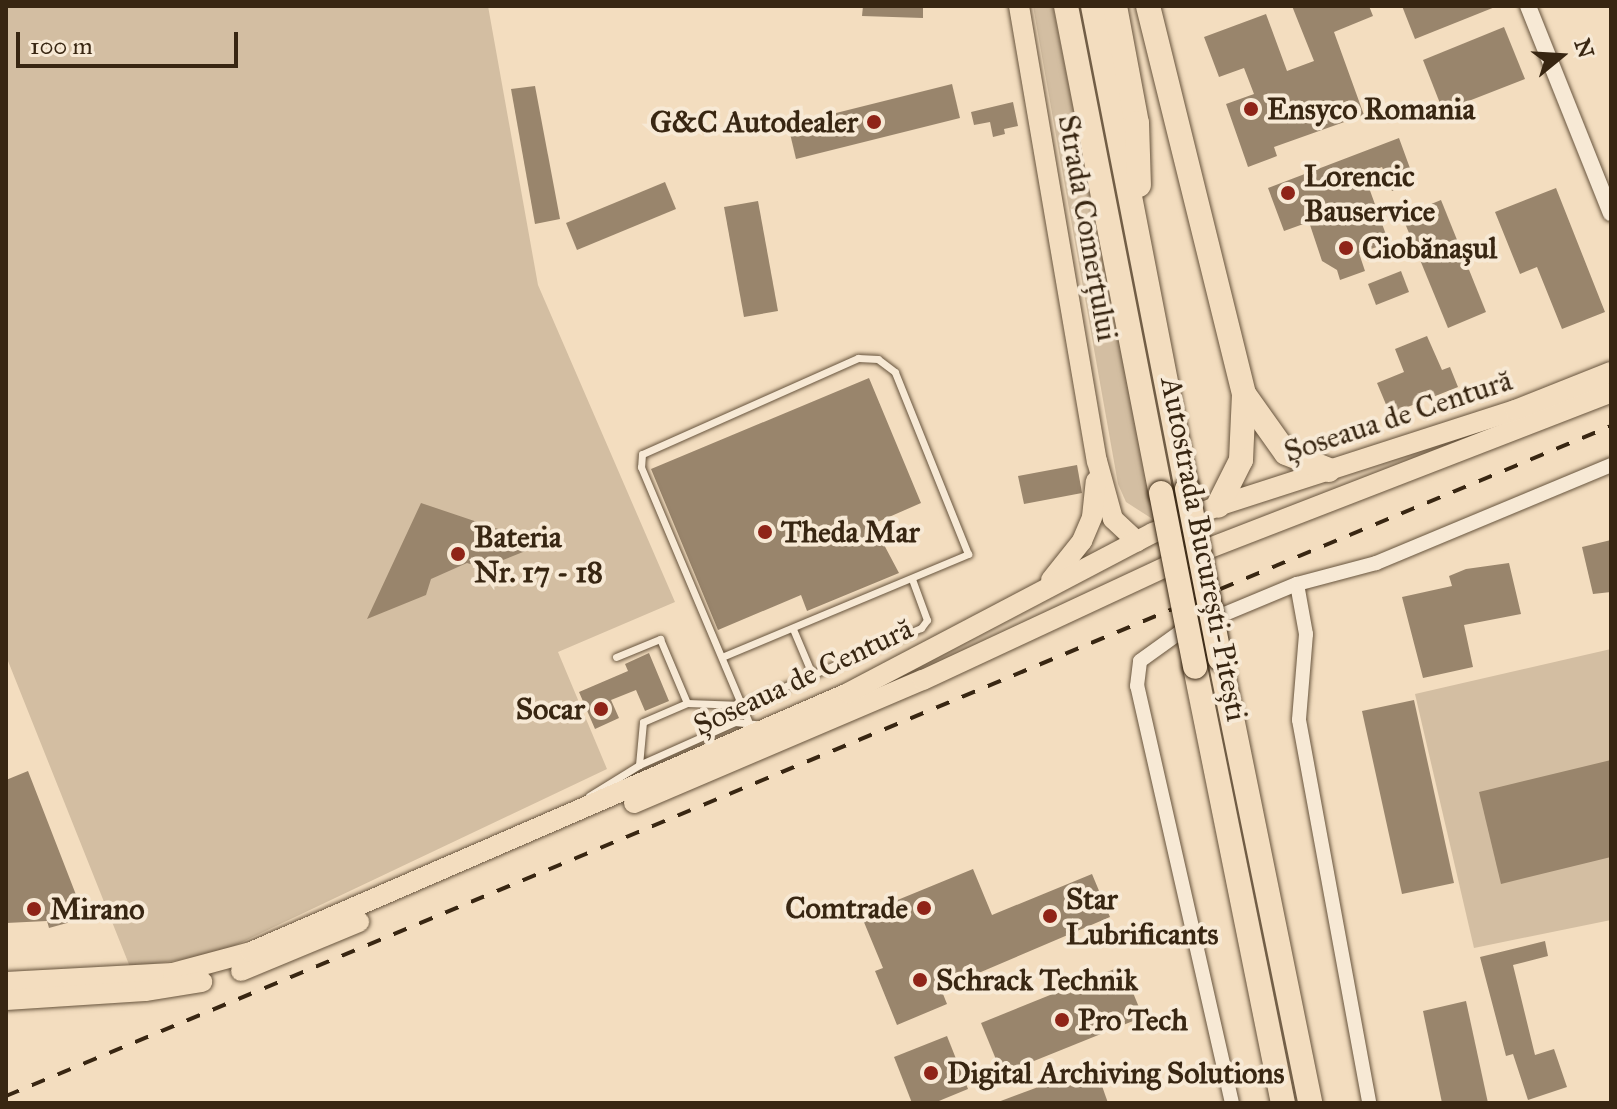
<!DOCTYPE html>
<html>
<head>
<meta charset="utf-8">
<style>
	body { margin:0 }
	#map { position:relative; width:1617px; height:1109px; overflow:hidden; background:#f3ddbf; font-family:"IM FELL Great Primer",serif }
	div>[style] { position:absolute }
	.green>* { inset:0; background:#d3bea2 }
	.building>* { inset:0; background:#99856c }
	.roads { filter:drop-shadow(0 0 2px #67543d) drop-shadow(0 0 2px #67543d) }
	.service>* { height:7px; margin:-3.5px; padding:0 3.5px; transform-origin:3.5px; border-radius:3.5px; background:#f7e9d5 }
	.minor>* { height:14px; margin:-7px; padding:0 7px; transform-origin:7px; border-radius:7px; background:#f7e9d5 }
	.tertiary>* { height:16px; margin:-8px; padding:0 8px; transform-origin:8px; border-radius:8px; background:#f7e9d5 }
	.primary>* { height:20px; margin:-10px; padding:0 10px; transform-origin:10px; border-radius:10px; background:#f3ddbf }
	.motorway>* { height:24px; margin:-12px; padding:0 12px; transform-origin:12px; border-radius:12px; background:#f3ddbf }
	.rail>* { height:4px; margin-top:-2px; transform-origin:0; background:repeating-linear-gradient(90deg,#382612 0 14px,transparent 0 28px) }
	.bridges { filter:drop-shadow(0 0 2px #382612) drop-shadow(0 0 2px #382612) }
	.motorway-bridge>* { height:24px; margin:-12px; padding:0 12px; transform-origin:12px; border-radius:12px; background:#f3ddbf }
	.dots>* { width:22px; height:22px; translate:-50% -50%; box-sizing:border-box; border:4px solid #f7e9d5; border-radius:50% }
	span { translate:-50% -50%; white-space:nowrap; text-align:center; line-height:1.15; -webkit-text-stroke:8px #f7e9d5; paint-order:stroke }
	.poi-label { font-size:30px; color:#382612; font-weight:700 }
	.left { translate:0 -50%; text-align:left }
	.right { translate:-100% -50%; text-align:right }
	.street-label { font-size:30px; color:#382612 }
	.frame { position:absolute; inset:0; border:8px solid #382612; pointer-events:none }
	.north { position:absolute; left:1521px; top:16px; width:80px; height:80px; -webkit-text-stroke:6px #f7e9d5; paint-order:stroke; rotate:72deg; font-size:22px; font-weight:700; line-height:32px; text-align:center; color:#382612 }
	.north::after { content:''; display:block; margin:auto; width:28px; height:36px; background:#382612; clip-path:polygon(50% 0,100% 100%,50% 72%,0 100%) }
	.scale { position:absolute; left:16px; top:32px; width:222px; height:36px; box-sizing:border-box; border:4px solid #382612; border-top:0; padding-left:10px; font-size:24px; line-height:28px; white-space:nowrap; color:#382612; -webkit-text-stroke:6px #f7e9d5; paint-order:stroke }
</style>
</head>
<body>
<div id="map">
	<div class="green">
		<div style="clip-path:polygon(6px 6px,488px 6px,538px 285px,675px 602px,558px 652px,607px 769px,215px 955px,130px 967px,6px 656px)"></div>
		<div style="clip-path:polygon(1033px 6px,1053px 6px,1154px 520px,1126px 502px,1118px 484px)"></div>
		<div style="clip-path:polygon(1611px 649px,1611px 920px,1474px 948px,1415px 694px)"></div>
	</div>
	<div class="building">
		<div style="clip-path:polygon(863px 6px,923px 6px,923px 18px,862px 16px)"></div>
		<div style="clip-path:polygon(1292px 6px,1369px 6px,1373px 16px,1334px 32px,1364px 115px,1274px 147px,1277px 156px,1248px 167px,1226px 104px,1254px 94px,1244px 68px,1219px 77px,1204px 37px,1266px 14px,1287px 71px,1314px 61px)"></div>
		<div style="clip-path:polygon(1402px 6px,1495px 6px,1495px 7px,1415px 39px)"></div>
		<div style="clip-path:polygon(1504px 27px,1525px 79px,1443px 111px,1423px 60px)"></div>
		<div style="clip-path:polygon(952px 84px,960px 118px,796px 159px,788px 125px)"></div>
		<div style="clip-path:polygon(535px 86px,560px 219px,535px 224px,511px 89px)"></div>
		<div style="clip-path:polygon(1013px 102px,1018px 126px,1004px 129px,1005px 134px,993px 137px,990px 122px,974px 125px,971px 112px)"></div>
		<div style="clip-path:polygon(1399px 138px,1415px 182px,1392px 191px,1382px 167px,1364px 174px,1389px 243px,1359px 253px,1365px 271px,1340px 280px,1337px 270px,1322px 261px,1309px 222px,1284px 231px,1268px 188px)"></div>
		<div style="clip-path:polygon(665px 182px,676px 209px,577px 250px,566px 223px)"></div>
		<div style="clip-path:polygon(1556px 188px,1605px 312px,1562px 329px,1537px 267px,1520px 274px,1495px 212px)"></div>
		<div style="clip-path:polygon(1441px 200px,1486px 312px,1448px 328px,1402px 216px)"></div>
		<div style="clip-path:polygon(758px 201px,778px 311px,744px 317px,724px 207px)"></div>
		<div style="clip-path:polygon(1401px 271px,1409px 292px,1376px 305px,1368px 284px)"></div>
		<div style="clip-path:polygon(1427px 336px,1442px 370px,1450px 367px,1458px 387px,1390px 414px,1377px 383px,1404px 372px,1395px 349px)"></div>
		<div style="clip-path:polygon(869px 378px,921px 503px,873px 524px,899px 573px,807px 611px,801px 595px,718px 630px,651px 469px)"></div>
		<div style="clip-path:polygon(1077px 465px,1082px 493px,1024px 504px,1018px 476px)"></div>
		<div style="clip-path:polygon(421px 503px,543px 544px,483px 568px,467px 563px,431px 579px,426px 595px,367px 619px)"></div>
		<div style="clip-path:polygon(1611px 540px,1611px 592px,1593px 594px,1582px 547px)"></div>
		<div style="clip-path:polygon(1509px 563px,1521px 614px,1464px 625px,1473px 667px,1423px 678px,1402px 597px,1452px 586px,1449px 576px,1466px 569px)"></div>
		<div style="clip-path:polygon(649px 653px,669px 701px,645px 711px,636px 690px,611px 700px,619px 718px,595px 729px,579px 692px,628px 671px,625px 664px)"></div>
		<div style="clip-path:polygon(1414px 700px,1454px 883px,1402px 894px,1362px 711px)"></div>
		<div style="clip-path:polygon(1611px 760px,1611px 857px,1501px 884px,1479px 792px)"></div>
		<div style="clip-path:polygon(28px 771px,85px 918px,49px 928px,47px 921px,6px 923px,6px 780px)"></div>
		<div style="clip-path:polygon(973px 869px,992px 915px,1092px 874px,1110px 917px,941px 989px,947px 1004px,897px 1025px,875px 971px,883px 968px,861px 915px)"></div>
		<div style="clip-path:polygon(1545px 941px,1548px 956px,1513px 965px,1535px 1055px,1554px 1049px,1567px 1087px,1528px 1100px,1513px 1054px,1506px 1056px,1480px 957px)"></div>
		<div style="clip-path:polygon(1122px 966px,1143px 1017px,1002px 1074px,981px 1023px)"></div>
		<div style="clip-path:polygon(1466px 1001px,1488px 1103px,1442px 1103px,1423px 1011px)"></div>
		<div style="clip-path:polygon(947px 1036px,968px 1089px,934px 1103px,912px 1103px,894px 1057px)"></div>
		<div style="clip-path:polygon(1095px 1066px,1108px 1103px,999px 1103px,998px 1102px)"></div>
	</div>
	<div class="roads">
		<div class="service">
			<div style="left:793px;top:629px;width:49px;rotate:67.1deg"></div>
			<div style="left:616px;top:657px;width:48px;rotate:-22.2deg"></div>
			<div style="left:660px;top:639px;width:69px;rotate:67.1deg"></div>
			<div style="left:722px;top:657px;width:267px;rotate:-22.7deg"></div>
			<div style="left:968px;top:554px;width:196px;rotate:-111.9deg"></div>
			<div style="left:895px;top:372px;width:21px;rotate:-143deg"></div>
			<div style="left:878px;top:359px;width:20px;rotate:-177deg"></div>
			<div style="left:858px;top:358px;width:236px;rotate:156deg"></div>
			<div style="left:642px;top:454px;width:13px;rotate:94deg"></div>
			<div style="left:641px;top:467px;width:275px;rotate:67.1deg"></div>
			<div style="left:639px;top:765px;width:43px;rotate:-84.7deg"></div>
			<div style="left:643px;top:722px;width:48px;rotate:-23.4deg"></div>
			<div style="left:687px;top:703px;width:55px;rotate:2.1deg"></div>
			<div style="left:742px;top:705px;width:195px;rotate:-23.3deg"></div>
			<div style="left:921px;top:628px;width:10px;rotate:-53deg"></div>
			<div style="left:927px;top:620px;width:44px;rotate:-110.1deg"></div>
			<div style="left:589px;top:796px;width:59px;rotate:-31.8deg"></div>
			<div style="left:639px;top:765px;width:105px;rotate:-24.1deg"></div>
			<div style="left:735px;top:722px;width:29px;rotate:6deg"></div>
		</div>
		<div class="minor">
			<div style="left:1297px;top:584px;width:51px;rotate:79.8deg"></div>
			<div style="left:1306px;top:634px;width:86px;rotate:94.7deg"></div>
			<div style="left:1299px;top:720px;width:389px;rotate:79.6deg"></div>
			<div style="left:1232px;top:1103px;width:428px;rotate:-102.8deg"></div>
			<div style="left:1137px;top:686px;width:25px;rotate:-83deg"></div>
			<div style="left:1140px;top:661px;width:48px;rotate:-35.7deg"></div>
			<div style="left:1179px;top:633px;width:128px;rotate:-22.6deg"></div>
			<div style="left:1297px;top:584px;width:82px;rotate:-14.9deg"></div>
			<div style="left:1376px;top:563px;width:255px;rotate:-22.6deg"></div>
		</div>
		<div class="tertiary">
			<div style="left:1528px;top:6px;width:223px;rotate:68.2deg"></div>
		</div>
		<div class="primary">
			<div style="left:1019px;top:6px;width:462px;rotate:80.3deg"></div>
			<div style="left:1097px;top:461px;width:60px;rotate:74.6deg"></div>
			<div style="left:1113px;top:519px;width:33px;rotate:43deg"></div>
			<div style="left:1051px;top:580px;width:50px;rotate:-51.5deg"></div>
			<div style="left:1082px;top:541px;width:26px;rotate:-67deg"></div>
			<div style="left:1092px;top:517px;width:36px;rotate:-84deg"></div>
			<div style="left:634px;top:803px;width:314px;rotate:-23.1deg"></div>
			<div style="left:923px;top:680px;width:293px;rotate:-25deg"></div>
			<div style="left:1189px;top:556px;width:453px;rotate:-21.2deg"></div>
			<div style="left:241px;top:971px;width:128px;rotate:-22.6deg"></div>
			<div style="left:6px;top:982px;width:167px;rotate:-3.1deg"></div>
			<div style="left:173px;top:973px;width:81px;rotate:-15.1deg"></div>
			<div style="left:251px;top:952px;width:651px;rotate:-23.45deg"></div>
			<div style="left:848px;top:693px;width:344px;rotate:-27.7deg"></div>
			<div style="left:1153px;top:533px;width:70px;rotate:-22.6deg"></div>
			<div style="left:1218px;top:506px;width:312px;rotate:-17.9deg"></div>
			<div style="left:1515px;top:410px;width:103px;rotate:-21.6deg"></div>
			<div style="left:6px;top:1000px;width:139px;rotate:-3.7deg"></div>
			<div style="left:145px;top:991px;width:58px;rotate:-9deg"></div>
		</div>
		<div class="motorway">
			<div style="left:1066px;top:6px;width:496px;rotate:79deg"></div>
			<div style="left:1093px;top:6px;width:492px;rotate:79deg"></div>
			<div style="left:1115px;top:6px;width:119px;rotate:79.4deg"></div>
			<div style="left:1137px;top:123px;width:62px;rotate:88.2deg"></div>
			<div style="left:1148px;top:6px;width:400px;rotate:76.1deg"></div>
			<div style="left:1244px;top:394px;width:66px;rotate:92.6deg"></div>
			<div style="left:1241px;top:460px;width:51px;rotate:116.6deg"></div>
			<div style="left:1244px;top:394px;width:72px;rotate:54.6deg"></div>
			<div style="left:1286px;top:453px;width:46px;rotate:21.6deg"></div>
			<div style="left:1220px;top:659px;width:453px;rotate:78.5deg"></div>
			<div style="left:1195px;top:667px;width:445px;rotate:78.6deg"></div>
		</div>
	</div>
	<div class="rail">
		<div style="left:6px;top:1096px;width:1739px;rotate:-22.66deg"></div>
	</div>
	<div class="bridges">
		<div class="motorway-bridge">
			<div style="left:1187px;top:489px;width:173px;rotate:79deg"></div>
			<div style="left:1161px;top:493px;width:177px;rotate:78.9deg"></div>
		</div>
	</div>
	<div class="dots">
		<div style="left:1251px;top:109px;background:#8f2418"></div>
		<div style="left:874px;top:122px;background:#8f2418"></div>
		<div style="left:1288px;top:193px;background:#8f2418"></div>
		<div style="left:1346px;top:248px;background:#8f2418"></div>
		<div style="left:765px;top:532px;background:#8f2418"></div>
		<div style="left:458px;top:554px;background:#8f2418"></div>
		<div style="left:601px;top:709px;background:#8f2418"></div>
		<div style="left:924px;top:908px;background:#8f2418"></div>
		<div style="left:34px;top:909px;background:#8f2418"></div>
		<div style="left:1050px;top:916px;background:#8f2418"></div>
		<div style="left:920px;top:980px;background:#8f2418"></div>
		<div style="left:1062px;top:1020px;background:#8f2418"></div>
		<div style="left:931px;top:1073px;background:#8f2418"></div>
	</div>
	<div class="poi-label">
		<span class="left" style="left:1267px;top:109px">Ensyco Romania</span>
		<span class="right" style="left:858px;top:122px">G&amp;C Autodealer</span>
		<span class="left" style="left:1304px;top:193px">Lorencic<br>Bauservice</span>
		<span class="left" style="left:1362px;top:248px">Ciobănașul</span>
		<span class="left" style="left:781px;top:532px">Theda Mar</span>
		<span class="left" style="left:474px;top:554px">Bateria<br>Nr. 17 - 18</span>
		<span class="right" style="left:585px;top:709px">Socar</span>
		<span class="left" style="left:1066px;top:916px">Star<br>Lubrificants</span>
		<span class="right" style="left:908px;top:908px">Comtrade</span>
		<span class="left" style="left:50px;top:909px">Mirano</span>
		<span class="left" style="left:936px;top:980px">Schrack Technik</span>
		<span class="left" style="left:1078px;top:1020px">Pro Tech</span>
		<span class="left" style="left:947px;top:1073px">Digital Archiving Solutions</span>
	</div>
	<div class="street-label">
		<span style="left:1088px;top:228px;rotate:80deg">Strada Comerțului</span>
		<span style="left:1398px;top:416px;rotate:-18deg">Șoseaua de Centură</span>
		<span style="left:1204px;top:549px;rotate:79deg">Autostrada București-Pitești</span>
		<span style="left:803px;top:677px;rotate:-25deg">Șoseaua de Centură</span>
	</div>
	<div class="frame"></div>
	<div class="north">N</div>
	<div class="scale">100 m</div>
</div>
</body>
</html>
